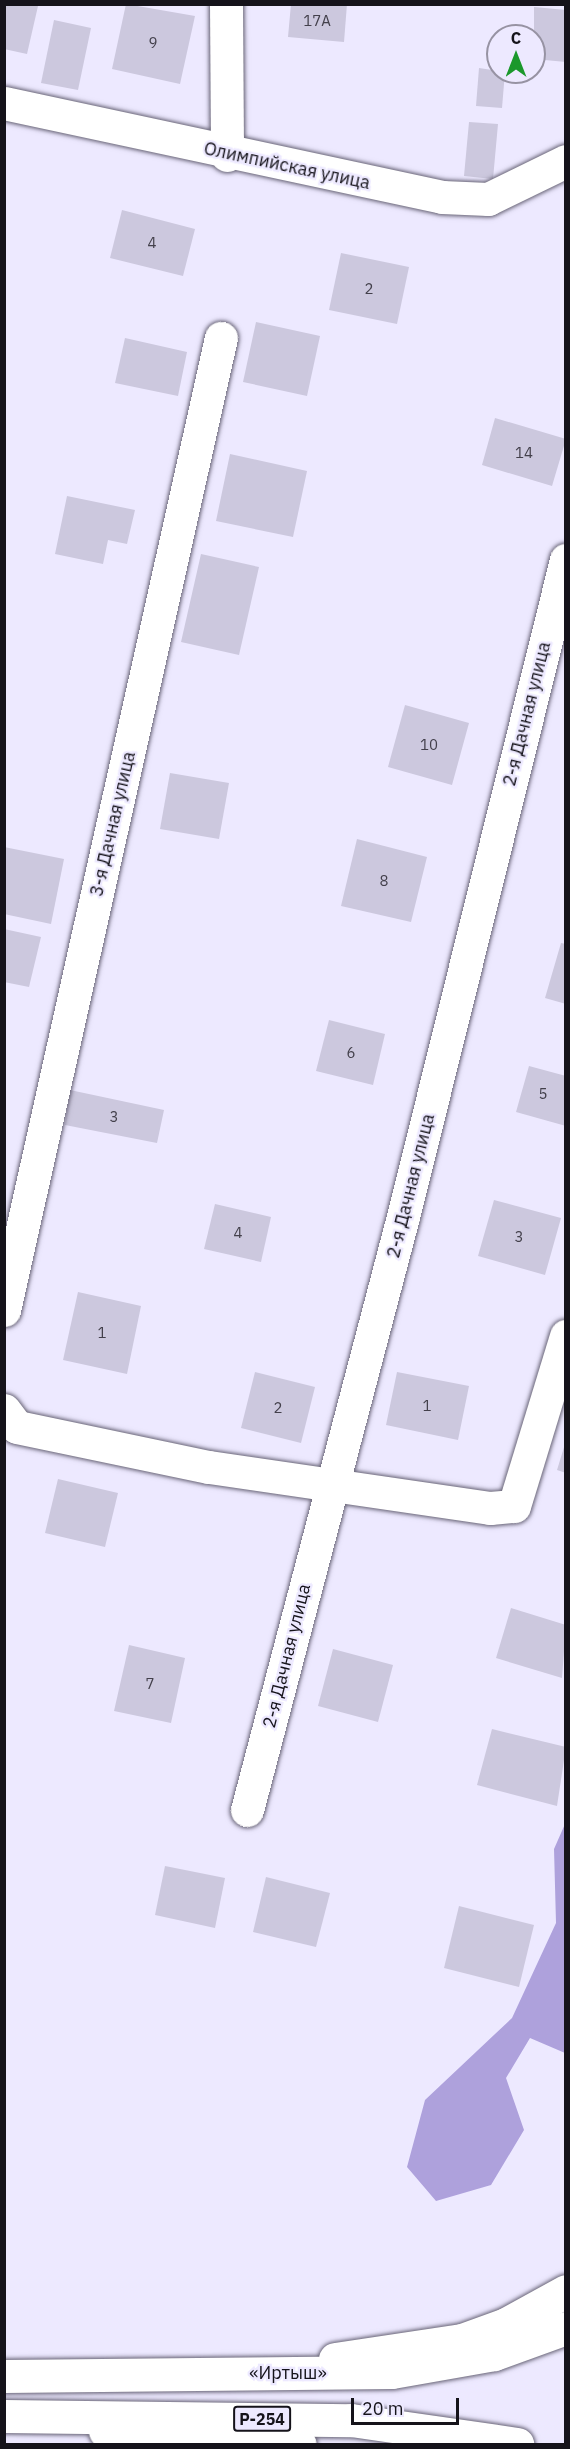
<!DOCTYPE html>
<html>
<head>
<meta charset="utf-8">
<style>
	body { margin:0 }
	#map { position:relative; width:570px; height:2449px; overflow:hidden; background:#ede9ff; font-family:"IBM Plex Sans",sans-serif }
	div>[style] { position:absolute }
	.forest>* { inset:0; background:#aea1dc }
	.building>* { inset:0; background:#ccc8de }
	.roads { filter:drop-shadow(0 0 2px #696578) drop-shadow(0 0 2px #696578) }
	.minor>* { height:33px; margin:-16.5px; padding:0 16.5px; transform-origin:16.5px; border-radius:16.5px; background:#fff }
	.major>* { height:33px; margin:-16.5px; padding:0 16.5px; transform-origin:16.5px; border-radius:16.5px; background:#fff }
	.highway>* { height:33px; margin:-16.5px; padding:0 16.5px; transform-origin:16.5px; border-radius:16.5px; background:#fff }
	span { translate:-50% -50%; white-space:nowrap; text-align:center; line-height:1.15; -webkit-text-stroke:4.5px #ede9ff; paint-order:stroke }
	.number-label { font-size:15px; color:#43404b }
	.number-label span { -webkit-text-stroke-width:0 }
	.shield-label span { padding:2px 4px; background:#ede9ff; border:2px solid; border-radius:4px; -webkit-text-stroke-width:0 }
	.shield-label { font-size:16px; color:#15131a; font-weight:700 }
	.street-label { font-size:18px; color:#15131a }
	.frame { position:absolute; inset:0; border:6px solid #15131a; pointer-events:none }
	.north { position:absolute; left:486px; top:24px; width:60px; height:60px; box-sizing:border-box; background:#ede9ff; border:2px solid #9793a3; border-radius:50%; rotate:0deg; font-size:16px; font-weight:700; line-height:24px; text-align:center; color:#15131a }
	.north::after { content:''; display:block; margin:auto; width:21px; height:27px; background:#1b982c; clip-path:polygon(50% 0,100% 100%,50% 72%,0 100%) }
	.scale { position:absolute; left:351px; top:2398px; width:108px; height:27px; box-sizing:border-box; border:3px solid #15131a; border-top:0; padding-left:8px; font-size:18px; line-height:21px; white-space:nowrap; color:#15131a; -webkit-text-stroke:4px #ede9ff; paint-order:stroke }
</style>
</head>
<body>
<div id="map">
	<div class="forest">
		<div style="clip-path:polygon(565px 1824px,565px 2053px,530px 2038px,506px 2078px,524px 2130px,491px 2185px,436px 2201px,407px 2167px,425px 2100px,512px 2018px,556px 1923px,554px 1849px)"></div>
	</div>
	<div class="building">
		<div style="clip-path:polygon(4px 4px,38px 6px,27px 54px,4px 49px)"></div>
		<div style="clip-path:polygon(126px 4px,195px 16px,180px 84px,112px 69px)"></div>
		<div style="clip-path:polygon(291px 4px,347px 4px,344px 42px,288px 37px)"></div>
		<div style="clip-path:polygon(534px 7px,566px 10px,566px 62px,534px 59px)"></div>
		<div style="clip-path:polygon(54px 20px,91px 28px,78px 90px,41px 83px)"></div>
		<div style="clip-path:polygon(479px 68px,505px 72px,502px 108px,476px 106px)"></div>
		<div style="clip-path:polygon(469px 122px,498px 124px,493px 179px,464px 176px)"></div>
		<div style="clip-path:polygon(122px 210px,195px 229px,183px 276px,110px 258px)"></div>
		<div style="clip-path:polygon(341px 253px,409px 267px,397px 324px,329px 310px)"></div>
		<div style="clip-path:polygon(256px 322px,320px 336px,307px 396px,243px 382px)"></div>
		<div style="clip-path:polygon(125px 338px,187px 352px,178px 396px,115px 383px)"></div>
		<div style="clip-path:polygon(495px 418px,566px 439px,552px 486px,482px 465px)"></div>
		<div style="clip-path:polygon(230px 454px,307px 471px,293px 537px,216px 521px)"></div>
		<div style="clip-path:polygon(67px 496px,135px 510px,127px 544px,108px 540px,103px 564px,55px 554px)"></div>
		<div style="clip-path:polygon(201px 554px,259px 567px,239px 655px,181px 642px)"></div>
		<div style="clip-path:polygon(405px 705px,469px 723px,452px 785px,388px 767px)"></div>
		<div style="clip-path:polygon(170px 773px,229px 783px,219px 839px,160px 829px)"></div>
		<div style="clip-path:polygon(357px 839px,427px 857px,411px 922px,341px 906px)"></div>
		<div style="clip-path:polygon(4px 847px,64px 859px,51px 924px,4px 914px)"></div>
		<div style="clip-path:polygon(4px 929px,41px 937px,29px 987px,4px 982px)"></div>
		<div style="clip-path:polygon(561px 943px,566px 944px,566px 1004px,545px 998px)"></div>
		<div style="clip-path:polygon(329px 1020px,385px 1034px,373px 1085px,316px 1071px)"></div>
		<div style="clip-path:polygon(529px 1066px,566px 1076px,566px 1126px,516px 1112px)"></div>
		<div style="clip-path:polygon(70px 1090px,164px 1110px,157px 1143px,65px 1125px)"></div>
		<div style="clip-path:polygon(494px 1200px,561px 1218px,545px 1275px,478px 1256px)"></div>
		<div style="clip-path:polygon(215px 1204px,271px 1217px,261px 1262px,204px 1249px)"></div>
		<div style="clip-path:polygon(78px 1292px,141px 1306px,127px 1374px,63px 1360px)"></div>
		<div style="clip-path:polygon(255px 1372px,315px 1387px,301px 1443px,241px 1428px)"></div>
		<div style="clip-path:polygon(397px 1372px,469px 1386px,458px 1440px,386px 1425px)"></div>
		<div style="clip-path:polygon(565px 1444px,566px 1444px,566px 1473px,557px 1470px)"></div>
		<div style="clip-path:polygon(58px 1479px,118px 1493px,105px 1547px,45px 1533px)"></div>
		<div style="clip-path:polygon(511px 1608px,566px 1625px,562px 1678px,496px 1658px)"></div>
		<div style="clip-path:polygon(129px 1645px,185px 1658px,171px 1723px,114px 1711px)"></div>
		<div style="clip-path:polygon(333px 1649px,393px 1665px,378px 1722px,318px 1706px)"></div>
		<div style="clip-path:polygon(492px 1729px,566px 1747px,557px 1806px,477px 1785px)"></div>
		<div style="clip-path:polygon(165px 1866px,225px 1878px,215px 1928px,155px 1915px)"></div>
		<div style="clip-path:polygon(266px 1877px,330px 1893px,316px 1947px,253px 1932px)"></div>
		<div style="clip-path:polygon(459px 1906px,534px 1925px,519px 1987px,444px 1968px)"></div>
	</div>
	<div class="roads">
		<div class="minor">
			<div style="left:226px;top:4px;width:151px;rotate:89.6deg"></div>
			<div style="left:4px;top:103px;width:448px;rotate:12.1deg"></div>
			<div style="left:442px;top:197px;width:46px;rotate:2.5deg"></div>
			<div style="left:488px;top:199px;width:87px;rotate:-26deg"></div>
			<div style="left:4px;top:1310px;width:996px;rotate:-77.42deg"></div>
			<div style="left:4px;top:1410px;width:21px;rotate:53deg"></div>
			<div style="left:17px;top:1427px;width:196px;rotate:11.8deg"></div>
			<div style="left:209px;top:1467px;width:284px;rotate:8.3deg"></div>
			<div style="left:490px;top:1508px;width:24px;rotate:-5deg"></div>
			<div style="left:514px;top:1506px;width:178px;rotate:-73deg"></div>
			<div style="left:247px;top:1810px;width:617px;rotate:-75.27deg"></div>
			<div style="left:404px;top:1213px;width:673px;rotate:-76.07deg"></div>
		</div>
		<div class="major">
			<div style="left:335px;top:2359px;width:128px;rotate:-8.5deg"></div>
			<div style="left:462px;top:2340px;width:47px;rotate:-20deg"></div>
			<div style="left:506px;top:2324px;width:68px;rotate:-28.8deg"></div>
			<div style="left:105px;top:2431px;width:195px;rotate:3.8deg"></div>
		</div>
		<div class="highway">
			<div style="left:4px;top:2376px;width:388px;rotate:-0.6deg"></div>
			<div style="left:392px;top:2372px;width:104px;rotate:-10deg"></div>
			<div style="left:494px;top:2354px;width:77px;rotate:-19.9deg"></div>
			<div style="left:4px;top:2416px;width:347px;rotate:0.7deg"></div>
			<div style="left:351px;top:2420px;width:168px;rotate:8.2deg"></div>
		</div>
	</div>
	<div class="number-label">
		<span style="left:317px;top:21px">17А</span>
		<span style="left:153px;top:43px">9</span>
		<span style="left:152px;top:243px">4</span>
		<span style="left:369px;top:289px">2</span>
		<span style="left:524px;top:453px">14</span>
		<span style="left:429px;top:745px">10</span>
		<span style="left:384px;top:881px">8</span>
		<span style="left:351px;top:1053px">6</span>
		<span style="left:543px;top:1094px">5</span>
		<span style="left:114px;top:1117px">3</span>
		<span style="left:238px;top:1233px">4</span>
		<span style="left:519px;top:1237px">3</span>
		<span style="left:102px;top:1333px">1</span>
		<span style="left:427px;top:1406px">1</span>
		<span style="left:278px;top:1408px">2</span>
		<span style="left:150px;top:1684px">7</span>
	</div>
	<div class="shield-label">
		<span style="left:262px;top:2419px">Р-254</span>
	</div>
	<div class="street-label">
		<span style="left:287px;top:166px;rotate:12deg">Олимпийская улица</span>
		<span style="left:527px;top:714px;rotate:-76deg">2-я Дачная улица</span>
		<span style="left:113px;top:824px;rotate:-77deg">3-я Дачная улица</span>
		<span style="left:411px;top:1186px;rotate:-76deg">2-я Дачная улица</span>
		<span style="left:287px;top:1656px;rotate:-76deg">2-я Дачная улица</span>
		<span style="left:288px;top:2373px">«Иртыш»</span>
	</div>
	<div class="frame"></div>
	<div class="north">С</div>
	<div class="scale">20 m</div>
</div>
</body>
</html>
